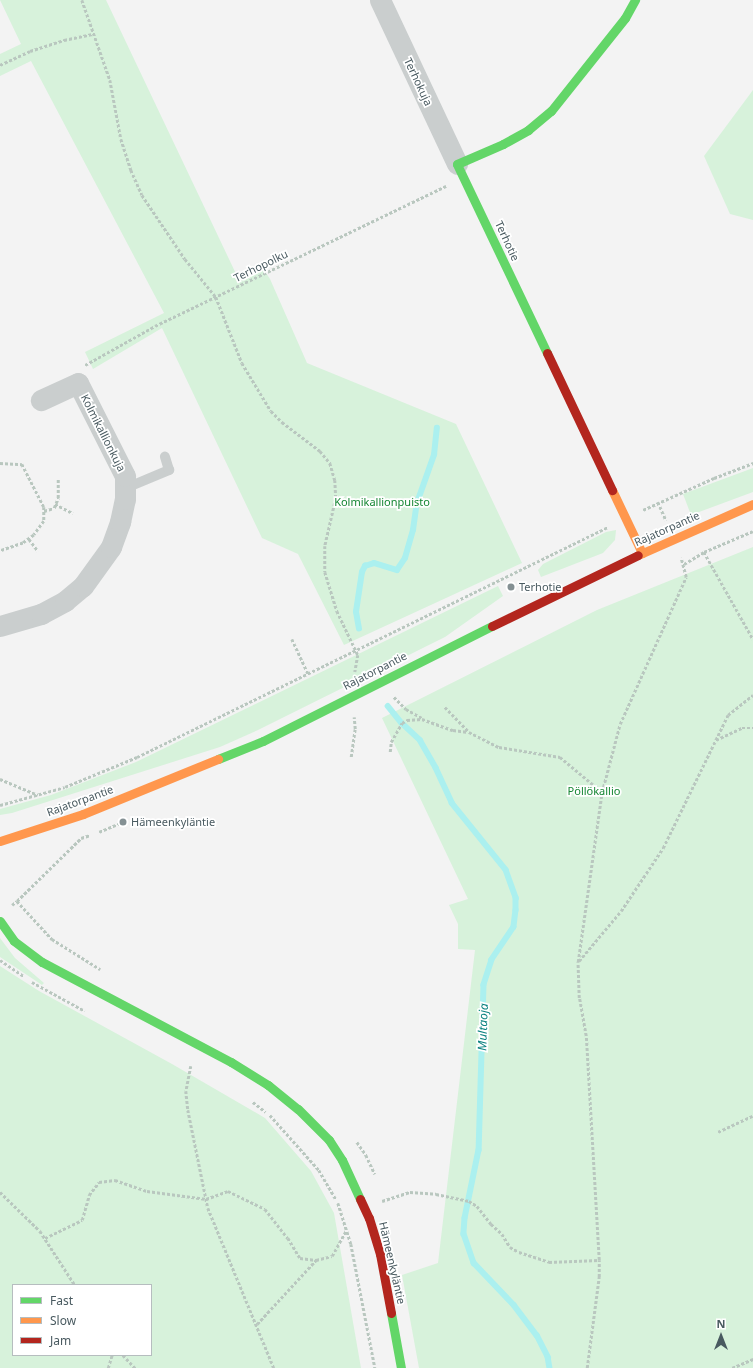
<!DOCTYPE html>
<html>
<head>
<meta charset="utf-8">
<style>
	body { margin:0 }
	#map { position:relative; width:753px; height:1368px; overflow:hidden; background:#f3f3f3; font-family:"Noto Sans",sans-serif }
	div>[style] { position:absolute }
	.green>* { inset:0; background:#d7f2db }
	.stream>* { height:5.5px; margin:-2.75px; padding:0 2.75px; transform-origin:2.75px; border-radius:2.75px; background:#abf0ef }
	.path>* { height:2.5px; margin-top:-1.25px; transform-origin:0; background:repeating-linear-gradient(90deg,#b9c7bf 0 3px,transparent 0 5px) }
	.lane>* { height:10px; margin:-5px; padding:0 5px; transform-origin:5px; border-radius:5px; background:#cacece }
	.street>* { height:21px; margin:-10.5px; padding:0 10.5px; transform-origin:10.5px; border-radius:10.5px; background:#cacece }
	.fast>* { height:9px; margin:-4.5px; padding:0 4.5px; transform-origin:4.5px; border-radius:4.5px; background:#63d668 }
	.slow>* { height:9px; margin:-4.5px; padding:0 4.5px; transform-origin:4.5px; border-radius:4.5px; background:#ff974d }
	.jam>* { height:9px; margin:-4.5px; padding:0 4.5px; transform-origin:4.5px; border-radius:4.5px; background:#b3261e }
	.dots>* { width:11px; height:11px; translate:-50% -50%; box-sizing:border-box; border:2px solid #fff; border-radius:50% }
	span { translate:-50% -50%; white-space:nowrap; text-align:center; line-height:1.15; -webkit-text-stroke:3.5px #fff; paint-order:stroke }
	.street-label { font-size:11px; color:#495a60 }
	.park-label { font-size:11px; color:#158633 }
	.poi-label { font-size:11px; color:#495a60 }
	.left { translate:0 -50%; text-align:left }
	.water-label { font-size:12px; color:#0b8280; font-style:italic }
	.legend { position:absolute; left:12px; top:1284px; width:140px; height:72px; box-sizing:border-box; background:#fff; border:1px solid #b6bdbf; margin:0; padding:5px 7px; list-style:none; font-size:12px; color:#495a60 }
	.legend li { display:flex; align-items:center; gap:8px; height:20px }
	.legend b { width:20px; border:1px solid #b6bdbf }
	.north { position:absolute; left:701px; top:1316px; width:40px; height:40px; -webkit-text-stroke:3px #fff; paint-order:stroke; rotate:0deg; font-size:11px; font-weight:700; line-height:16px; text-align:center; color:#495a60 }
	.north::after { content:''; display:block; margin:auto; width:14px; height:18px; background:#495a60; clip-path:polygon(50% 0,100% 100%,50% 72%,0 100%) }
</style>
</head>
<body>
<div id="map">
	<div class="green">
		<div style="clip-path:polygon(0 0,106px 0,238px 278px,262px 267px,270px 279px,307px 363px,456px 424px,522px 563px,344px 645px,298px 554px,262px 538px,162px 328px,93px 369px,85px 352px,164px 313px,31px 61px,0 76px,0 54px,21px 44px)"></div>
		<div style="clip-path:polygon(753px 90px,753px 220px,730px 214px,704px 156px)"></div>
		<div style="clip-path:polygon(753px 468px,753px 492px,691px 515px,683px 494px)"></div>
		<div style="clip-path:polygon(616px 530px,615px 540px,603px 553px,541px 577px,538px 570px,543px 564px,606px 532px)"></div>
		<div style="clip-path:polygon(753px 547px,753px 1368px,419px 1368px,402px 1275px,438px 1263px,475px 950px,458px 949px,458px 924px,449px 905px,468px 899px,382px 718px,597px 610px)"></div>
		<div style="clip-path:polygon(498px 586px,503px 596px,445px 637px,258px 730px,220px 747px,12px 813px,0 815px,0 809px,51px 795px,136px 762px)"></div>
		<div style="clip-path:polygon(0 938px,15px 958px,44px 983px,42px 985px,0 957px)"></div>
		<div style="clip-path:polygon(evenodd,0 966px,39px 991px,172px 1064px,265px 1118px,311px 1171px,334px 1213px,361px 1368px,0 1368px,0 966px,13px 1285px,151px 1285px,151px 1355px,13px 1355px,13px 1285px)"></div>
	</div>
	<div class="stream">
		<div style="left:359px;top:629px;width:17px;rotate:-100deg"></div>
		<div style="left:356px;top:612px;width:40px;rotate:-81.5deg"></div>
		<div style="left:362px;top:572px;width:7px;rotate:-63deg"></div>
		<div style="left:365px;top:566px;width:9px;rotate:-18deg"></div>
		<div style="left:374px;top:563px;width:24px;rotate:17deg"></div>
		<div style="left:397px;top:570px;width:14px;rotate:-56deg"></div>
		<div style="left:405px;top:558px;width:29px;rotate:-74deg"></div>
		<div style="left:413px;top:530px;width:27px;rotate:-82deg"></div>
		<div style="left:417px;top:503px;width:51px;rotate:-70.5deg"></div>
		<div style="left:434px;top:455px;width:27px;rotate:-84deg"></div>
		<div style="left:388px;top:706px;width:22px;rotate:51deg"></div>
		<div style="left:402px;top:723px;width:25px;rotate:43deg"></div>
		<div style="left:420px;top:740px;width:32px;rotate:60deg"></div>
		<div style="left:436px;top:768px;width:38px;rotate:65deg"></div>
		<div style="left:452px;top:803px;width:86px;rotate:51.1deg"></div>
		<div style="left:506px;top:870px;width:30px;rotate:70deg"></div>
		<div style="left:516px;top:898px;width:12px;rotate:90deg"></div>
		<div style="left:516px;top:910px;width:17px;rotate:97deg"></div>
		<div style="left:514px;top:927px;width:40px;rotate:124deg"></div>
		<div style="left:492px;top:960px;width:26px;rotate:108deg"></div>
		<div style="left:484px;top:985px;width:165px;rotate:91.7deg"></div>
		<div style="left:479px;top:1150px;width:69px;rotate:101.6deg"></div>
		<div style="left:465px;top:1218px;width:16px;rotate:94deg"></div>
		<div style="left:464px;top:1234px;width:31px;rotate:71deg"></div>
		<div style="left:474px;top:1263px;width:58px;rotate:46.4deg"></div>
		<div style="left:514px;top:1305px;width:38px;rotate:53deg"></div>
		<div style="left:537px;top:1335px;width:25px;rotate:63deg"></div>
		<div style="left:548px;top:1357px;width:11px;rotate:80deg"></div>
	</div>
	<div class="path">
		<div style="left:82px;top:0;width:85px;rotate:70.7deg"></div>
		<div style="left:110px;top:80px;width:60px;rotate:79.4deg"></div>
		<div style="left:121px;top:139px;width:33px;rotate:72deg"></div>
		<div style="left:131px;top:170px;width:27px;rotate:66deg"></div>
		<div style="left:142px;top:195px;width:77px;rotate:56.1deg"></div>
		<div style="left:185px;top:259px;width:49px;rotate:50.8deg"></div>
		<div style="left:216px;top:297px;width:71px;rotate:68.5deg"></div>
		<div style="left:242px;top:363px;width:56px;rotate:58.9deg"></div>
		<div style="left:271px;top:411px;width:16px;rotate:45deg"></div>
		<div style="left:282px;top:422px;width:48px;rotate:37.3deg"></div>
		<div style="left:320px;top:451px;width:16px;rotate:50deg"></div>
		<div style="left:330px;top:463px;width:18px;rotate:74deg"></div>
		<div style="left:335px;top:480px;width:18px;rotate:87deg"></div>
		<div style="left:336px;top:498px;width:49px;rotate:102.9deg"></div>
		<div style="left:325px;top:546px;width:26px;rotate:90deg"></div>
		<div style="left:325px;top:572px;width:41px;rotate:72.9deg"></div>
		<div style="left:337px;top:611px;width:49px;rotate:64.5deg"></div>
		<div style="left:358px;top:655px;width:17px;rotate:100deg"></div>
		<div style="left:0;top:65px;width:33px;rotate:-25deg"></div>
		<div style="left:30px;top:51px;width:36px;rotate:-18deg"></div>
		<div style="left:64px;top:40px;width:29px;rotate:-12deg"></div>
		<div style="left:85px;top:365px;width:80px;rotate:-29.1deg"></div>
		<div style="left:155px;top:326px;width:323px;rotate:-25.7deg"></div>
		<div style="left:0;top:463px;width:22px;rotate:3deg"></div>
		<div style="left:22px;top:464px;width:48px;rotate:62.9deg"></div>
		<div style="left:44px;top:507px;width:14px;rotate:90deg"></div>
		<div style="left:44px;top:521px;width:17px;rotate:126deg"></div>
		<div style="left:34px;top:535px;width:14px;rotate:144deg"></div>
		<div style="left:23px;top:543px;width:24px;rotate:161deg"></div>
		<div style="left:658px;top:502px;width:20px;rotate:66deg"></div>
		<div style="left:55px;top:504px;width:20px;rotate:27deg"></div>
		<div style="left:643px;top:510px;width:78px;rotate:-24.3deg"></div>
		<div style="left:714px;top:478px;width:42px;rotate:-21deg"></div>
		<div style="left:44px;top:511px;width:10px;rotate:-17deg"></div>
		<div style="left:54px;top:508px;width:11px;rotate:-68deg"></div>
		<div style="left:58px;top:498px;width:20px;rotate:-90deg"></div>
		<div style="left:29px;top:539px;width:15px;rotate:53deg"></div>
		<div style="left:704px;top:552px;width:100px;rotate:60.6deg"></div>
		<div style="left:684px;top:564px;width:23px;rotate:-31deg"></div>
		<div style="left:704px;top:552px;width:53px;rotate:-23.2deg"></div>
		<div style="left:292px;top:639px;width:38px;rotate:65deg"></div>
		<div style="left:394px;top:697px;width:17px;rotate:45deg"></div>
		<div style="left:406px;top:709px;width:18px;rotate:29deg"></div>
		<div style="left:445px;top:707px;width:35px;rotate:46deg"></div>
		<div style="left:469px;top:732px;width:34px;rotate:27deg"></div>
		<div style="left:499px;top:747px;width:62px;rotate:9.3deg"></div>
		<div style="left:560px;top:757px;width:55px;rotate:39.8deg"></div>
		<div style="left:716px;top:740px;width:29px;rotate:-25deg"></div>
		<div style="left:742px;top:728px;width:11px"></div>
		<div style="left:390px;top:752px;width:10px;rotate:-84deg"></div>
		<div style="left:391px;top:742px;width:22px;rotate:-60deg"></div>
		<div style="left:402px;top:723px;width:6px;rotate:-31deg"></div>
		<div style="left:407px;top:720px;width:15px;rotate:-4deg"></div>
		<div style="left:422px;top:719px;width:33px;rotate:20deg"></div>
		<div style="left:453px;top:730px;width:15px;rotate:8deg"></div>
		<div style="left:351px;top:757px;width:28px;rotate:-82deg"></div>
		<div style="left:355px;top:729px;width:12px;rotate:-95deg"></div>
		<div style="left:0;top:779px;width:41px;rotate:22.8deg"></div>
		<div style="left:0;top:805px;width:67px;rotate:-15.5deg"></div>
		<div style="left:65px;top:787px;width:78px;rotate:-22.6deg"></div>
		<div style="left:137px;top:757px;width:524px;rotate:-26.03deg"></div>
		<div style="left:99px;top:832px;width:26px;rotate:-23deg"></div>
		<div style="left:17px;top:901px;width:90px;rotate:-44.5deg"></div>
		<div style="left:81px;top:838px;width:9px;rotate:-18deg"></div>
		<div style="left:12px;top:905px;width:6px;rotate:-39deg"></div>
		<div style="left:17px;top:901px;width:52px;rotate:47.4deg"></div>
		<div style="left:52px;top:939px;width:57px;rotate:32deg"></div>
		<div style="left:0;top:960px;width:29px;rotate:34deg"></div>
		<div style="left:579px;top:961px;width:65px;rotate:-50deg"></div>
		<div style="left:621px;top:911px;width:76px;rotate:-56.3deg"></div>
		<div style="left:663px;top:848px;width:148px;rotate:-64deg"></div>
		<div style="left:728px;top:715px;width:32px;rotate:-39deg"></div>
		<div style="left:32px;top:982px;width:60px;rotate:28.7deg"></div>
		<div style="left:191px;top:1066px;width:25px;rotate:101deg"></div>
		<div style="left:186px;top:1091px;width:19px;rotate:84deg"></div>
		<div style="left:188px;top:1110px;width:100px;rotate:78.5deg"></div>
		<div style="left:208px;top:1208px;width:173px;rotate:67.6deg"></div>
		<div style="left:253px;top:1102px;width:16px;rotate:38deg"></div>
		<div style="left:270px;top:1115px;width:74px;rotate:48.3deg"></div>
		<div style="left:319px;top:1170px;width:34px;rotate:60deg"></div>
		<div style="left:718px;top:1132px;width:38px;rotate:-25deg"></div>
		<div style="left:357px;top:1142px;width:16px;rotate:55deg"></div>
		<div style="left:366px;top:1155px;width:21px;rotate:65deg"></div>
		<div style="left:0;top:1192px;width:56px;rotate:44.3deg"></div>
		<div style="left:40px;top:1231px;width:64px;rotate:57.1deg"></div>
		<div style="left:382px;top:1201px;width:29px;rotate:-18deg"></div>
		<div style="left:410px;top:1192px;width:26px;rotate:4deg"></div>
		<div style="left:436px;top:1194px;width:34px;rotate:12deg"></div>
		<div style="left:469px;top:1201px;width:9px;rotate:32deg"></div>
		<div style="left:477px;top:1206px;width:23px;rotate:52deg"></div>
		<div style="left:491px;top:1224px;width:15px;rotate:42deg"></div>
		<div style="left:502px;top:1234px;width:15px;rotate:58deg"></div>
		<div style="left:510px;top:1247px;width:10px;rotate:29deg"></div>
		<div style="left:519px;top:1252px;width:32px;rotate:18deg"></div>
		<div style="left:549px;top:1262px;width:50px;rotate:-2.3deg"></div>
		<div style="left:338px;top:1203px;width:43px;rotate:72.4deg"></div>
		<div style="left:351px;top:1244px;width:126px;rotate:79deg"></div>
		<div style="left:45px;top:1238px;width:41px;rotate:-25.9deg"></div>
		<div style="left:82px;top:1220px;width:26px;rotate:-74deg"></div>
		<div style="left:89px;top:1195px;width:16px;rotate:-52deg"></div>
		<div style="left:99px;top:1182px;width:16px;rotate:-7deg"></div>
		<div style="left:115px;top:1180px;width:34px;rotate:19deg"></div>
		<div style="left:147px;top:1191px;width:60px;rotate:7.7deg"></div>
		<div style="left:206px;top:1199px;width:23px;rotate:-20deg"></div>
		<div style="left:228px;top:1191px;width:41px;rotate:25.9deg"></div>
		<div style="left:265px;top:1209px;width:37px;rotate:52deg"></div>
		<div style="left:288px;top:1238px;width:23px;rotate:59deg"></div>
		<div style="left:300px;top:1258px;width:16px;rotate:7deg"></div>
		<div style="left:257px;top:1324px;width:87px;rotate:-47.3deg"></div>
		<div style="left:316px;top:1260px;width:16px;rotate:-14deg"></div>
		<div style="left:332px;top:1256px;width:29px;rotate:-61deg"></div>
		<div style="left:123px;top:1355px;width:18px;rotate:47deg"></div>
		<div style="left:108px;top:1368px;width:14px;rotate:-73deg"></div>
		<div style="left:587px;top:1368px;width:92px;rotate:-82.5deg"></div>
		<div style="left:599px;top:1277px;width:17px;rotate:-90deg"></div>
		<div style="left:599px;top:1260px;width:224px;rotate:-93.3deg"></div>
		<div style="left:586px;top:1036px;width:39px;rotate:-100deg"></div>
		<div style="left:579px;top:998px;width:36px;rotate:-92deg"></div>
		<div style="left:578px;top:962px;width:172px;rotate:-82deg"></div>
		<div style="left:602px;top:792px;width:70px;rotate:-75.2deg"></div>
		<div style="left:620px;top:724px;width:161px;rotate:-65.8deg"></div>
		<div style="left:686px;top:577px;width:20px;rotate:-105deg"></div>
		<div style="left:732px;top:1368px;width:23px;rotate:-23deg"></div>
	</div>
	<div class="lane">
		<div style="left:126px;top:488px;width:47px;rotate:-22.7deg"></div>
		<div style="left:169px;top:470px;width:14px;rotate:-107deg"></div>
	</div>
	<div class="street">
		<div style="left:380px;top:0;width:181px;rotate:64.8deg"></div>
		<div style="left:0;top:626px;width:43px;rotate:-16.3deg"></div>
		<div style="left:41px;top:614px;width:27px;rotate:-28deg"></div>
		<div style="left:65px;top:601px;width:23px;rotate:-40deg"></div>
		<div style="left:83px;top:586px;width:48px;rotate:-54.3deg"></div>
		<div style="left:111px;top:547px;width:27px;rotate:-70deg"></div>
		<div style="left:120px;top:522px;width:24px;rotate:-78deg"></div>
		<div style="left:125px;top:499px;width:23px;rotate:-90deg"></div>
		<div style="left:125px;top:476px;width:104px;rotate:-116.8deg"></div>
		<div style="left:78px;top:383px;width:41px;rotate:155.3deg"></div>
	</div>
	<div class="fast">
		<div style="left:547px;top:353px;width:209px;rotate:-115.5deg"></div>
		<div style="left:457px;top:164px;width:50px;rotate:-23.5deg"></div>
		<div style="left:503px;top:144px;width:29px;rotate:-29deg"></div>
		<div style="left:528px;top:130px;width:30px;rotate:-40deg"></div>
		<div style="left:551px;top:111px;width:119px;rotate:-51.5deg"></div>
		<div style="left:625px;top:18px;width:21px;rotate:-61deg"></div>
		<div style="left:218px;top:759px;width:48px;rotate:-21.8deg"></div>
		<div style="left:263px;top:741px;width:256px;rotate:-26.7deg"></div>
		<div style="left:0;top:921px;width:24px;rotate:55deg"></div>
		<div style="left:14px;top:941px;width:35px;rotate:37deg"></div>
		<div style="left:42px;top:962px;width:214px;rotate:27.9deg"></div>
		<div style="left:231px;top:1062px;width:44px;rotate:31.9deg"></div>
		<div style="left:268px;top:1085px;width:38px;rotate:39deg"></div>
		<div style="left:298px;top:1109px;width:44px;rotate:45deg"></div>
		<div style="left:329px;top:1140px;width:24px;rotate:57deg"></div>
		<div style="left:342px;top:1160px;width:43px;rotate:65.2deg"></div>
		<div style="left:391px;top:1313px;width:56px;rotate:79.7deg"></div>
	</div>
	<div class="slow">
		<div style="left:612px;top:490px;width:70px;rotate:64.5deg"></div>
		<div style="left:638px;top:555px;width:126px;rotate:-23.9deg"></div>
		<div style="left:0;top:841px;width:87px;rotate:-18deg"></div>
		<div style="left:83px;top:814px;width:146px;rotate:-22.2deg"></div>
	</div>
	<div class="jam">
		<div style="left:547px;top:353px;width:152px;rotate:64.6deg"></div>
		<div style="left:492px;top:626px;width:162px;rotate:-25.9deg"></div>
		<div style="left:360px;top:1199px;width:21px;rotate:65deg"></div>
		<div style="left:369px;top:1218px;width:38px;rotate:73deg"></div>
		<div style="left:380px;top:1254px;width:60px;rotate:79.4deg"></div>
	</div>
	<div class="dots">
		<div style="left:511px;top:587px;background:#849093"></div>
		<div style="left:123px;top:822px;background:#849093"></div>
	</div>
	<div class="street-label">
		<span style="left:418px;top:82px;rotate:65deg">Terhokuja</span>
		<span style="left:507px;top:241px;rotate:65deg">Terhotie</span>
		<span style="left:261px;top:266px;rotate:-26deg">Terhopolku</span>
		<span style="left:103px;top:433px;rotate:63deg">Kolmikallionkuja</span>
		<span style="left:667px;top:529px;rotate:-24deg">Rajatorpantie</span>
		<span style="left:375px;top:671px;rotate:-27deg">Rajatorpantie</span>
		<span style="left:80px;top:801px;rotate:-20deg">Rajatorpantie</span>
		<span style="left:392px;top:1263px;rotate:77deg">Hämeenkyläntie</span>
	</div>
	<div class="park-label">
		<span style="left:382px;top:502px">Kolmikallionpuisto</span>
		<span style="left:594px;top:791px">Pöllökallio</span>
	</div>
	<div class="poi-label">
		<span class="left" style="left:519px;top:587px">Terhotie</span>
		<span class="left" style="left:131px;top:822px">Hämeenkyläntie</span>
	</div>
	<div class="water-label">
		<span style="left:483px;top:1027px;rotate:-88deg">Multaoja</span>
	</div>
	<ul class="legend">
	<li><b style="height:5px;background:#63d668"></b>Fast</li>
	<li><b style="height:5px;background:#ff974d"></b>Slow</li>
	<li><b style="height:5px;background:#b3261e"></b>Jam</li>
	</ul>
	<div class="north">N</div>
</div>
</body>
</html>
